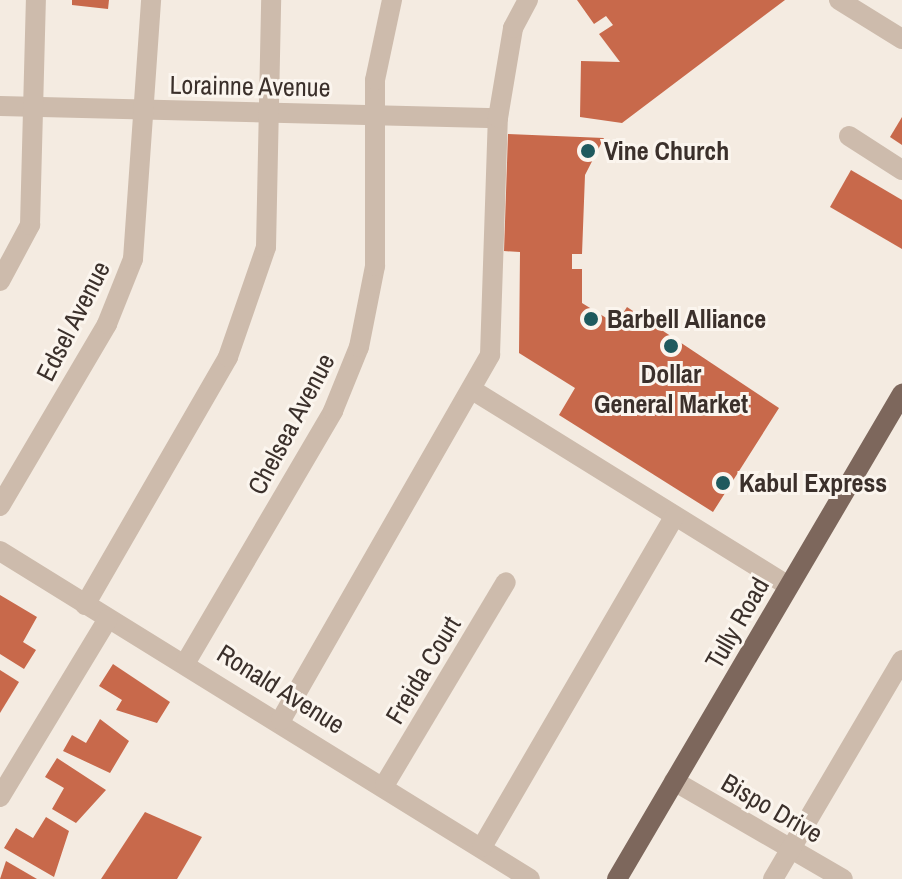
<!DOCTYPE html>
<html>
<head>
<meta charset="utf-8">
<style>
	body { margin:0 }
	#map { position:relative; width:902px; height:879px; overflow:hidden; background:#f4ebe1; font-family:"Archivo Narrow",sans-serif }
	div>[style] { position:absolute }
	.building>* { inset:0; background:#c8694b }
	.minor>* { height:20px; margin:-10px; padding:0 10px; transform-origin:10px; border-radius:10px; background:#cdbbac }
	.major>* { height:20px; margin:-10px; padding:0 10px; transform-origin:10px; border-radius:10px; background:#7d675c }
	.dots>* { width:22px; height:22px; translate:-50% -50%; box-sizing:border-box; border:4px solid #fbf5ee; border-radius:50% }
	span { translate:-50% -50%; white-space:nowrap; text-align:center; line-height:1.15; -webkit-text-stroke:6px #fbf5ee; paint-order:stroke }
	.street-label { font-size:26px; color:#3b302b }
	.poi-label { font-size:26px; color:#3b302b; font-weight:700 }
	.left { translate:0 -50%; text-align:left }
</style>
</head>
<body>
<div id="map">
	<div class="building">
		<div style="clip-path:polygon(72px 0,109px 0,108px 9px,72px 5px)"></div>
		<div style="clip-path:polygon(577px 0,785px 0,622px 123px,580px 117px,581px 61px,620px 62px,599px 34px,613px 25px,606px 16px,594px 24px)"></div>
		<div style="clip-path:polygon(902px 117px,902px 145px,890px 137px)"></div>
		<div style="clip-path:polygon(508px 134px,604px 138px,585px 175px,582px 254px,572px 254px,572px 269px,582px 269px,582px 303px,616px 324px,627px 307px,779px 408px,713px 512px,559px 415px,575px 388px,519px 353px,520px 252px,504px 251px)"></div>
		<div style="clip-path:polygon(851px 170px,902px 200px,902px 249px,830px 207px)"></div>
		<div style="clip-path:polygon(0 595px,37px 617px,23px 642px,36px 650px,24px 669px,0 654px)"></div>
		<div style="clip-path:polygon(113px 664px,170px 702px,157px 723px,116px 710px,122px 700px,99px 686px)"></div>
		<div style="clip-path:polygon(0 670px,19px 682px,0 713px)"></div>
		<div style="clip-path:polygon(100px 719px,129px 741px,110px 773px,63px 751px,72px 735px,86px 743px)"></div>
		<div style="clip-path:polygon(57px 758px,106px 790px,76px 823px,52px 809px,64px 788px,45px 777px)"></div>
		<div style="clip-path:polygon(145px 812px,202px 837px,177px 879px,101px 879px)"></div>
		<div style="clip-path:polygon(46px 817px,69px 831px,54px 877px,4px 848px,16px 828px,33px 838px)"></div>
		<div style="clip-path:polygon(6px 861px,37px 879px,0 879px)"></div>
	</div>
	<div class="minor">
		<div style="left:839px;top:0;width:74px;rotate:31.8deg"></div>
		<div style="left:0;top:106px;width:498px;rotate:1.4deg"></div>
		<div style="left:849px;top:136px;width:63px;rotate:32.7deg"></div>
		<div style="left:0;top:281px;width:64px;rotate:-61.8deg"></div>
		<div style="left:30px;top:225px;width:225px;rotate:-88.5deg"></div>
		<div style="left:474px;top:391px;width:370px;rotate:31.8deg"></div>
		<div style="left:0;top:506px;width:211px;rotate:-59.5deg"></div>
		<div style="left:107px;top:324px;width:70px;rotate:-68.2deg"></div>
		<div style="left:133px;top:259px;width:260px;rotate:-86deg"></div>
		<div style="left:0;top:551px;width:623px;rotate:31.75deg"></div>
		<div style="left:85px;top:605px;width:286px;rotate:-60deg"></div>
		<div style="left:228px;top:357px;width:116px;rotate:-70.9deg"></div>
		<div style="left:266px;top:247px;width:247px;rotate:-88.8deg"></div>
		<div style="left:186px;top:662px;width:291px;rotate:-59.6deg"></div>
		<div style="left:333px;top:411px;width:69px;rotate:-67.9deg"></div>
		<div style="left:359px;top:347px;width:83px;rotate:-78.8deg"></div>
		<div style="left:375px;top:266px;width:186px;rotate:-90deg"></div>
		<div style="left:375px;top:80px;width:82px;rotate:-78deg"></div>
		<div style="left:281px;top:720px;width:421px;rotate:-60.2deg"></div>
		<div style="left:490px;top:355px;width:237px;rotate:-88.1deg"></div>
		<div style="left:498px;top:118px;width:91px;rotate:-80.5deg"></div>
		<div style="left:513px;top:28px;width:32px;rotate:-62deg"></div>
		<div style="left:674px;top:781px;width:195px;rotate:30.1deg"></div>
		<div style="left:385px;top:784px;width:235px;rotate:-59.1deg"></div>
		<div style="left:0;top:797px;width:208px;rotate:-58.8deg"></div>
		<div style="left:482px;top:847px;width:382px;rotate:-59.8deg"></div>
		<div style="left:773px;top:879px;width:254px;rotate:-59.5deg"></div>
	</div>
	<div class="major">
		<div style="left:617px;top:879px;width:563px;rotate:-59.56deg"></div>
	</div>
	<div class="dots">
		<div style="left:588px;top:151px;background:#1f5a5e"></div>
		<div style="left:591px;top:319px;background:#1f5a5e"></div>
		<div style="left:671px;top:346px;background:#1f5a5e"></div>
		<div style="left:723px;top:483px;background:#1f5a5e"></div>
	</div>
	<div class="street-label">
		<span style="left:250px;top:86px;rotate:1deg">Lorainne Avenue</span>
		<span style="left:73px;top:321px;rotate:-63deg">Edsel Avenue</span>
		<span style="left:291px;top:424px;rotate:-62deg">Chelsea Avenue</span>
		<span style="left:737px;top:623px;rotate:-60deg">Tully Road</span>
		<span style="left:423px;top:670px;rotate:-59deg">Freida Court</span>
		<span style="left:281px;top:689px;rotate:32deg">Ronald Avenue</span>
		<span style="left:772px;top:808px;rotate:30deg">Bispo Drive</span>
	</div>
	<div class="poi-label">
		<span class="left" style="left:604px;top:151px">Vine Church</span>
		<span class="left" style="left:607px;top:319px">Barbell Alliance</span>
		<span style="left:671px;top:389px">Dollar<br>General Market</span>
		<span class="left" style="left:739px;top:483px">Kabul Express</span>
	</div>
</div>
</body>
</html>
